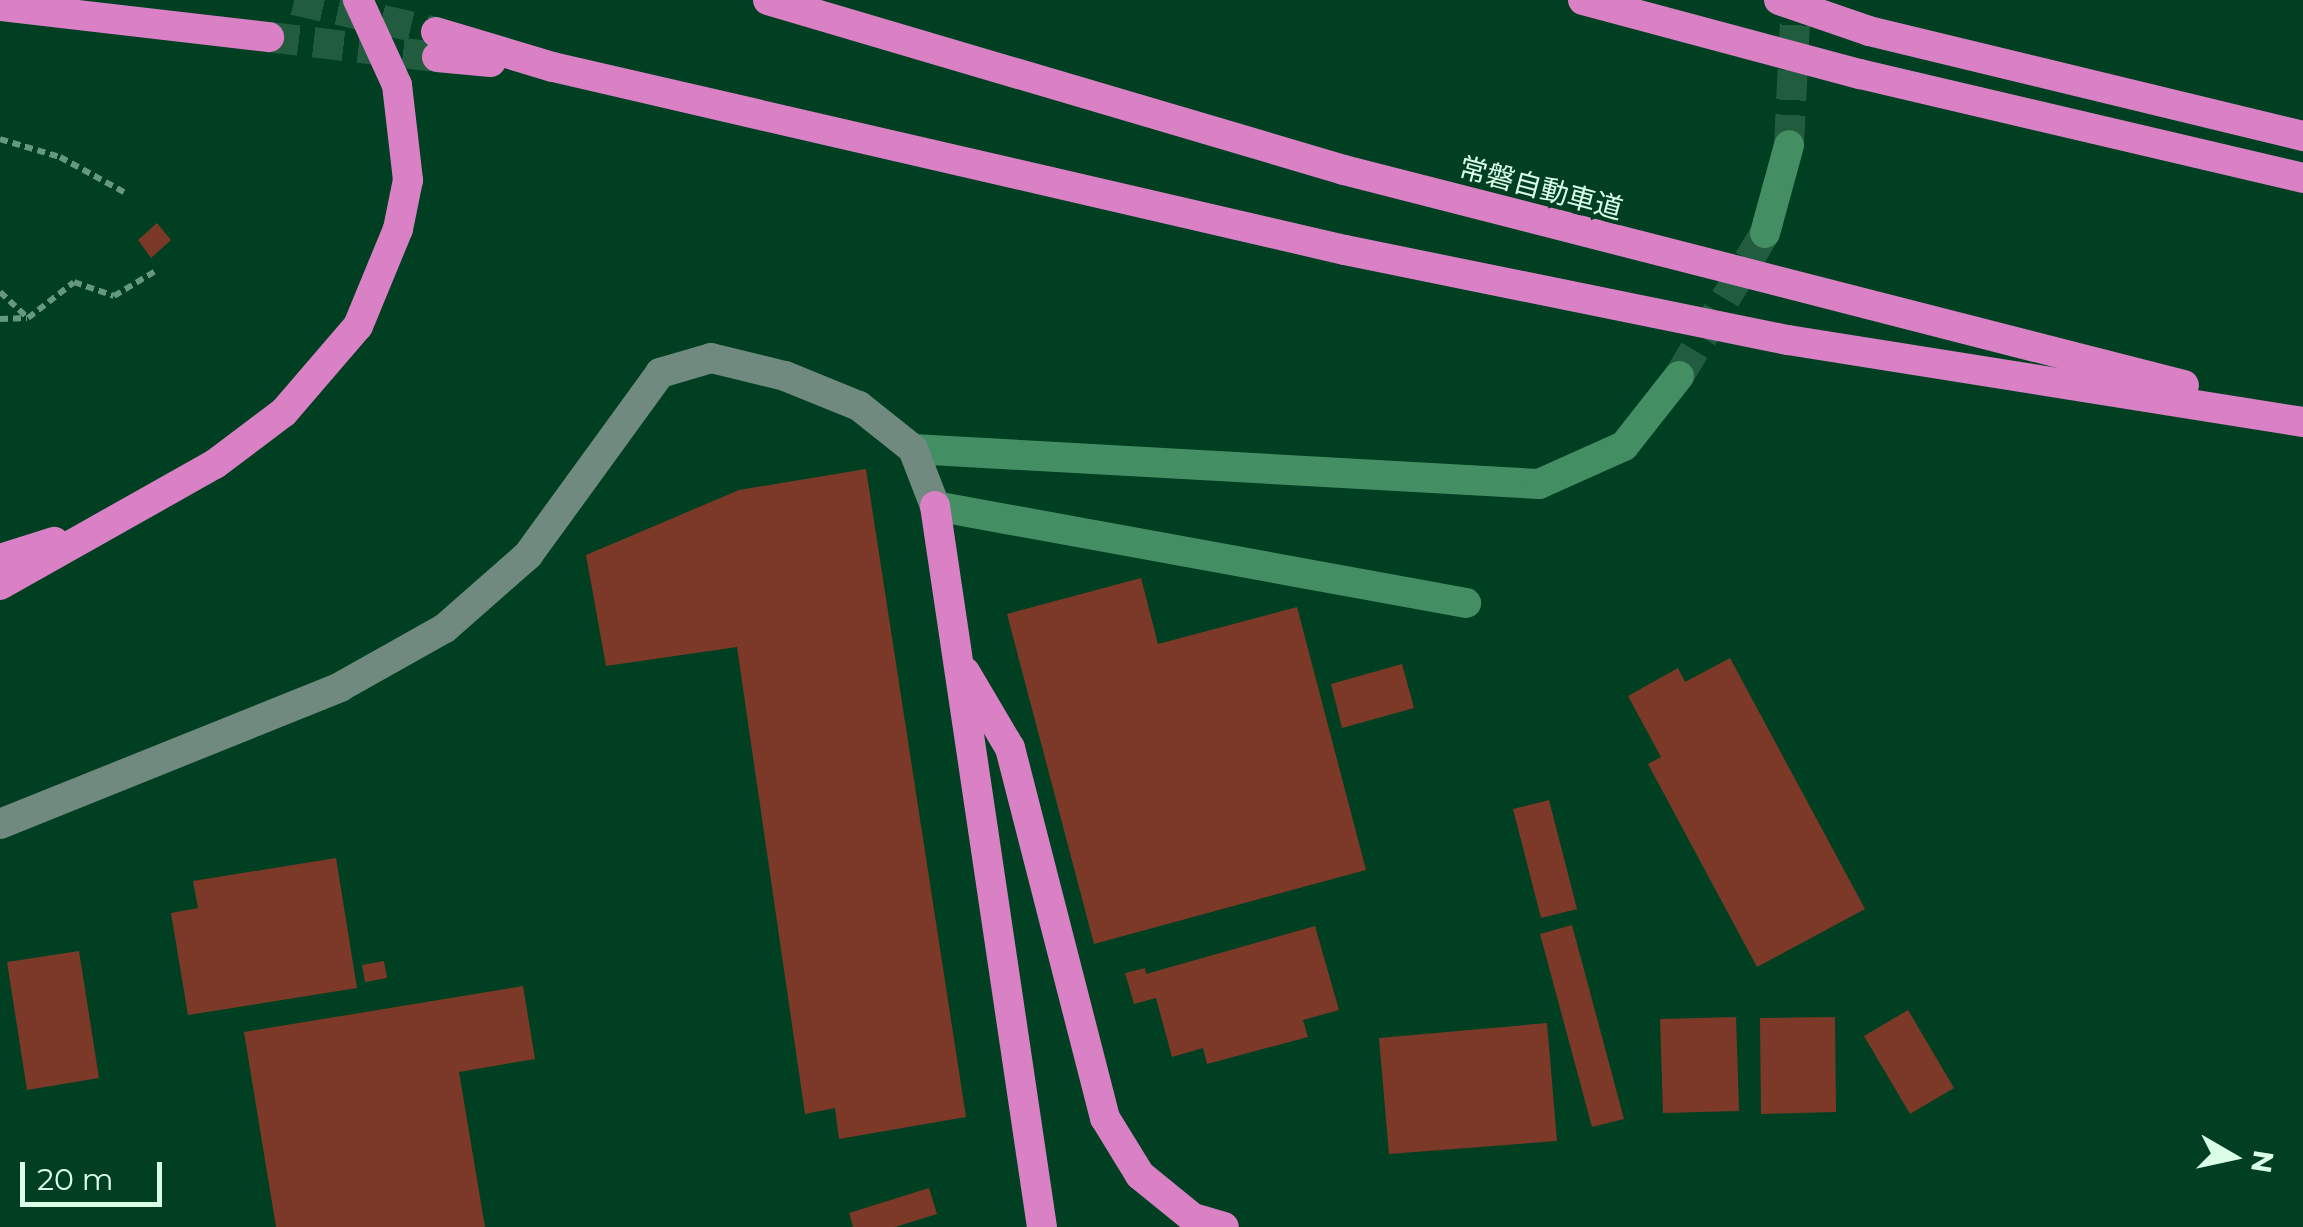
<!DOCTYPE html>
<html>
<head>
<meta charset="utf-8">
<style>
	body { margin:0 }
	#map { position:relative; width:2303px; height:1227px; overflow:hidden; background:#003f21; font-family:Montserrat,"Noto Sans JP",sans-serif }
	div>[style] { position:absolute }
	.building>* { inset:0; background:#7d3927 }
	.street-tunnel>* { height:30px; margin-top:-15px; transform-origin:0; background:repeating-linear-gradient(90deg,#215c3f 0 30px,transparent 0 45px) }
	.highway-tunnel>* { height:30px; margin-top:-15px; transform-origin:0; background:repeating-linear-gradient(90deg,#215c3f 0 30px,transparent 0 45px) }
	.path>* { height:6px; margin-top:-3px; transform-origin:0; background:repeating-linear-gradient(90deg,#65987d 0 8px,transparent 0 13px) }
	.street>* { height:30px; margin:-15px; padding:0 15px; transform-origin:15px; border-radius:15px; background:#448e63 }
	.secondary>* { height:30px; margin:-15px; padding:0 15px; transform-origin:15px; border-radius:15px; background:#718a80 }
	.highway>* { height:30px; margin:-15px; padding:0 15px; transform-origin:15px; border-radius:15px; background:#da81c5 }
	span { translate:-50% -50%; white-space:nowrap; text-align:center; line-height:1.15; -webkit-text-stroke:8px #003f21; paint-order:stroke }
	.street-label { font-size:28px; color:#dafee6 }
	.north { position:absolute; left:2183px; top:1107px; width:100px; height:100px; -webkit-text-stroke:8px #003f21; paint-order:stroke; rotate:99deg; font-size:28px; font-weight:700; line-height:40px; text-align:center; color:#dafee6 }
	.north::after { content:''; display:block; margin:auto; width:35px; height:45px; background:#dafee6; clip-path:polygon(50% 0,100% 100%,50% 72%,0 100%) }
	.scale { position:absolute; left:20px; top:1162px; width:142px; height:45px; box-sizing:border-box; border:5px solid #dafee6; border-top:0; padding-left:12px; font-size:30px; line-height:35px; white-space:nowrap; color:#dafee6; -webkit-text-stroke:8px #003f21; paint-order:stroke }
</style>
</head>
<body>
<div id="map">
	<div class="building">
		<div style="clip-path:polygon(157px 223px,171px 240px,151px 258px,138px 240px)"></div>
		<div style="clip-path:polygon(866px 469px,966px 1117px,839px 1139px,835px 1108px,805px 1114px,737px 647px,606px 666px,586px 555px,739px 490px)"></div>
		<div style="clip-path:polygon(1141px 578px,1158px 644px,1297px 607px,1366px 870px,1094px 944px,1007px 614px)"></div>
		<div style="clip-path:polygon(1730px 658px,1865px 909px,1757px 967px,1648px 764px,1661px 757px,1628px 696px,1678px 668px,1685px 682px)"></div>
		<div style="clip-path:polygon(1402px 664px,1414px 708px,1342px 728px,1331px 684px)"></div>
		<div style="clip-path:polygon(1549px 800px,1577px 909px,1541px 918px,1513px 809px)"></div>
		<div style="clip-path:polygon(336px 858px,357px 988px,188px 1015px,171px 913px,198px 908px,193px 881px)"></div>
		<div style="clip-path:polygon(1572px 925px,1624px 1119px,1592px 1127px,1540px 934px)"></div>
		<div style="clip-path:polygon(1315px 926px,1339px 1010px,1303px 1020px,1308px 1037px,1207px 1064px,1203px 1048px,1172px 1057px,1156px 998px,1134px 1004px,1125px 973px,1145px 968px,1146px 974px)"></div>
		<div style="clip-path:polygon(79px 951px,99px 1078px,27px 1090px,7px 962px)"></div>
		<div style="clip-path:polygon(384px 961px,387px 978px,365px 982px,362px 965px)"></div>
		<div style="clip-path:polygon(523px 986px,535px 1059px,459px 1072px,485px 1227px,276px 1227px,244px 1032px)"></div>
		<div style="clip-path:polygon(1908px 1010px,1954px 1088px,1910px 1114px,1864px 1036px)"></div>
		<div style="clip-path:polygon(1736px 1017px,1739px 1111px,1663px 1113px,1660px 1019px)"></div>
		<div style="clip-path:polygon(1835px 1017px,1836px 1112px,1761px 1114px,1760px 1018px)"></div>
		<div style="clip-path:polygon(1547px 1023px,1557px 1141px,1389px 1154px,1379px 1038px)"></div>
		<div style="clip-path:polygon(929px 1188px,937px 1214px,895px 1227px,853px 1227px,849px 1213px)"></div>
	</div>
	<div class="street-tunnel">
		<div style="left:1789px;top:145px;width:145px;rotate:-87.2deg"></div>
		<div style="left:1679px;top:376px;width:167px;rotate:-59deg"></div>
	</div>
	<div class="highway-tunnel">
		<div style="left:294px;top:0;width:146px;rotate:12.7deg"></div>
		<div style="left:269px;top:37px;width:169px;rotate:6.8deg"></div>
	</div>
	<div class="path">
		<div style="left:0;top:139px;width:63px;rotate:16.7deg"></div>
		<div style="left:60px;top:157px;width:73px;rotate:28.7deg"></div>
		<div style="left:0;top:292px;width:38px;rotate:43deg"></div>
		<div style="left:28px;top:318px;width:58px;rotate:-38deg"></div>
		<div style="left:74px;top:282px;width:42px;rotate:19.3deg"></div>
		<div style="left:114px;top:296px;width:47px;rotate:-31deg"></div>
		<div style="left:0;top:319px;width:27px;rotate:-2deg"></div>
	</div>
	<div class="street">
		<div style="left:1765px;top:233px;width:91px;rotate:-74.7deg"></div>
		<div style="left:913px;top:449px;width:627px;rotate:3.2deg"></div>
		<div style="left:1539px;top:484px;width:93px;rotate:-24.1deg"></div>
		<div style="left:1624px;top:446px;width:89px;rotate:-51.8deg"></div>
		<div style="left:935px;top:506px;width:540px;rotate:10.35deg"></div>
	</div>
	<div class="secondary">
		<div style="left:0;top:824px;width:367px;rotate:-21.9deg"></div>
		<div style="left:340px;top:687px;width:120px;rotate:-29.3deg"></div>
		<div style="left:445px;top:628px;width:111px;rotate:-41.3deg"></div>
		<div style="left:528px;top:555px;width:225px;rotate:-54deg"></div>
		<div style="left:660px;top:373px;width:53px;rotate:-16.4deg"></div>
		<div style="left:711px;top:358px;width:76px;rotate:13.7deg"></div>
		<div style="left:785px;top:376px;width:80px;rotate:22.1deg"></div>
		<div style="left:859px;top:406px;width:69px;rotate:38.5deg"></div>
		<div style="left:913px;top:449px;width:61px;rotate:68.9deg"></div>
	</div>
	<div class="highway">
		<div style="left:768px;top:0;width:601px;rotate:16.44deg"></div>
		<div style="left:1344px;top:170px;width:867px;rotate:14.36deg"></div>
		<div style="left:1583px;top:0;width:287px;rotate:15deg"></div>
		<div style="left:1860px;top:74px;width:455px;rotate:13.2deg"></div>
		<div style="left:1779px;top:0;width:95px;rotate:19deg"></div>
		<div style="left:1869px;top:31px;width:447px;rotate:13.6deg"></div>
		<div style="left:0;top:6px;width:271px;rotate:6.6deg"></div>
		<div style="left:436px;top:32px;width:122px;rotate:16.7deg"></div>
		<div style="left:553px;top:67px;width:813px;rotate:13.01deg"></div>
		<div style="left:1345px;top:250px;width:452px;rotate:11.5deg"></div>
		<div style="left:1788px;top:340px;width:521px;rotate:9.05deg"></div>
		<div style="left:437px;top:57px;width:54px;rotate:5.3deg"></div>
		<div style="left:935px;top:506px;width:729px;rotate:81.56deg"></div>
		<div style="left:0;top:559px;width:57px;rotate:-17.5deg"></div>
		<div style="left:0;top:585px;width:247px;rotate:-29.4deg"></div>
		<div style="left:215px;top:464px;width:86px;rotate:-37deg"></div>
		<div style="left:284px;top:412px;width:113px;rotate:-49.3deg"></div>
		<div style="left:358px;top:326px;width:105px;rotate:-67.6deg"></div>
		<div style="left:398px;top:229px;width:50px;rotate:-78.5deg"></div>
		<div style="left:408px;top:180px;width:96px;rotate:-96.6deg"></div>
		<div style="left:397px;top:85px;width:94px;rotate:-114.6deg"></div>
		<div style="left:965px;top:672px;width:88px;rotate:59.4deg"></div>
		<div style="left:1010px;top:748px;width:382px;rotate:75.6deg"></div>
		<div style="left:1105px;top:1118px;width:67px;rotate:58.4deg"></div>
		<div style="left:1140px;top:1175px;width:68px;rotate:39.1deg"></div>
		<div style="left:1193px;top:1218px;width:32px;rotate:16deg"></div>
	</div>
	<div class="street-label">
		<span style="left:1541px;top:188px;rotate:15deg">常磐自動車道</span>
	</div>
	<div class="north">N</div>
	<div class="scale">20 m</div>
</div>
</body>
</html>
